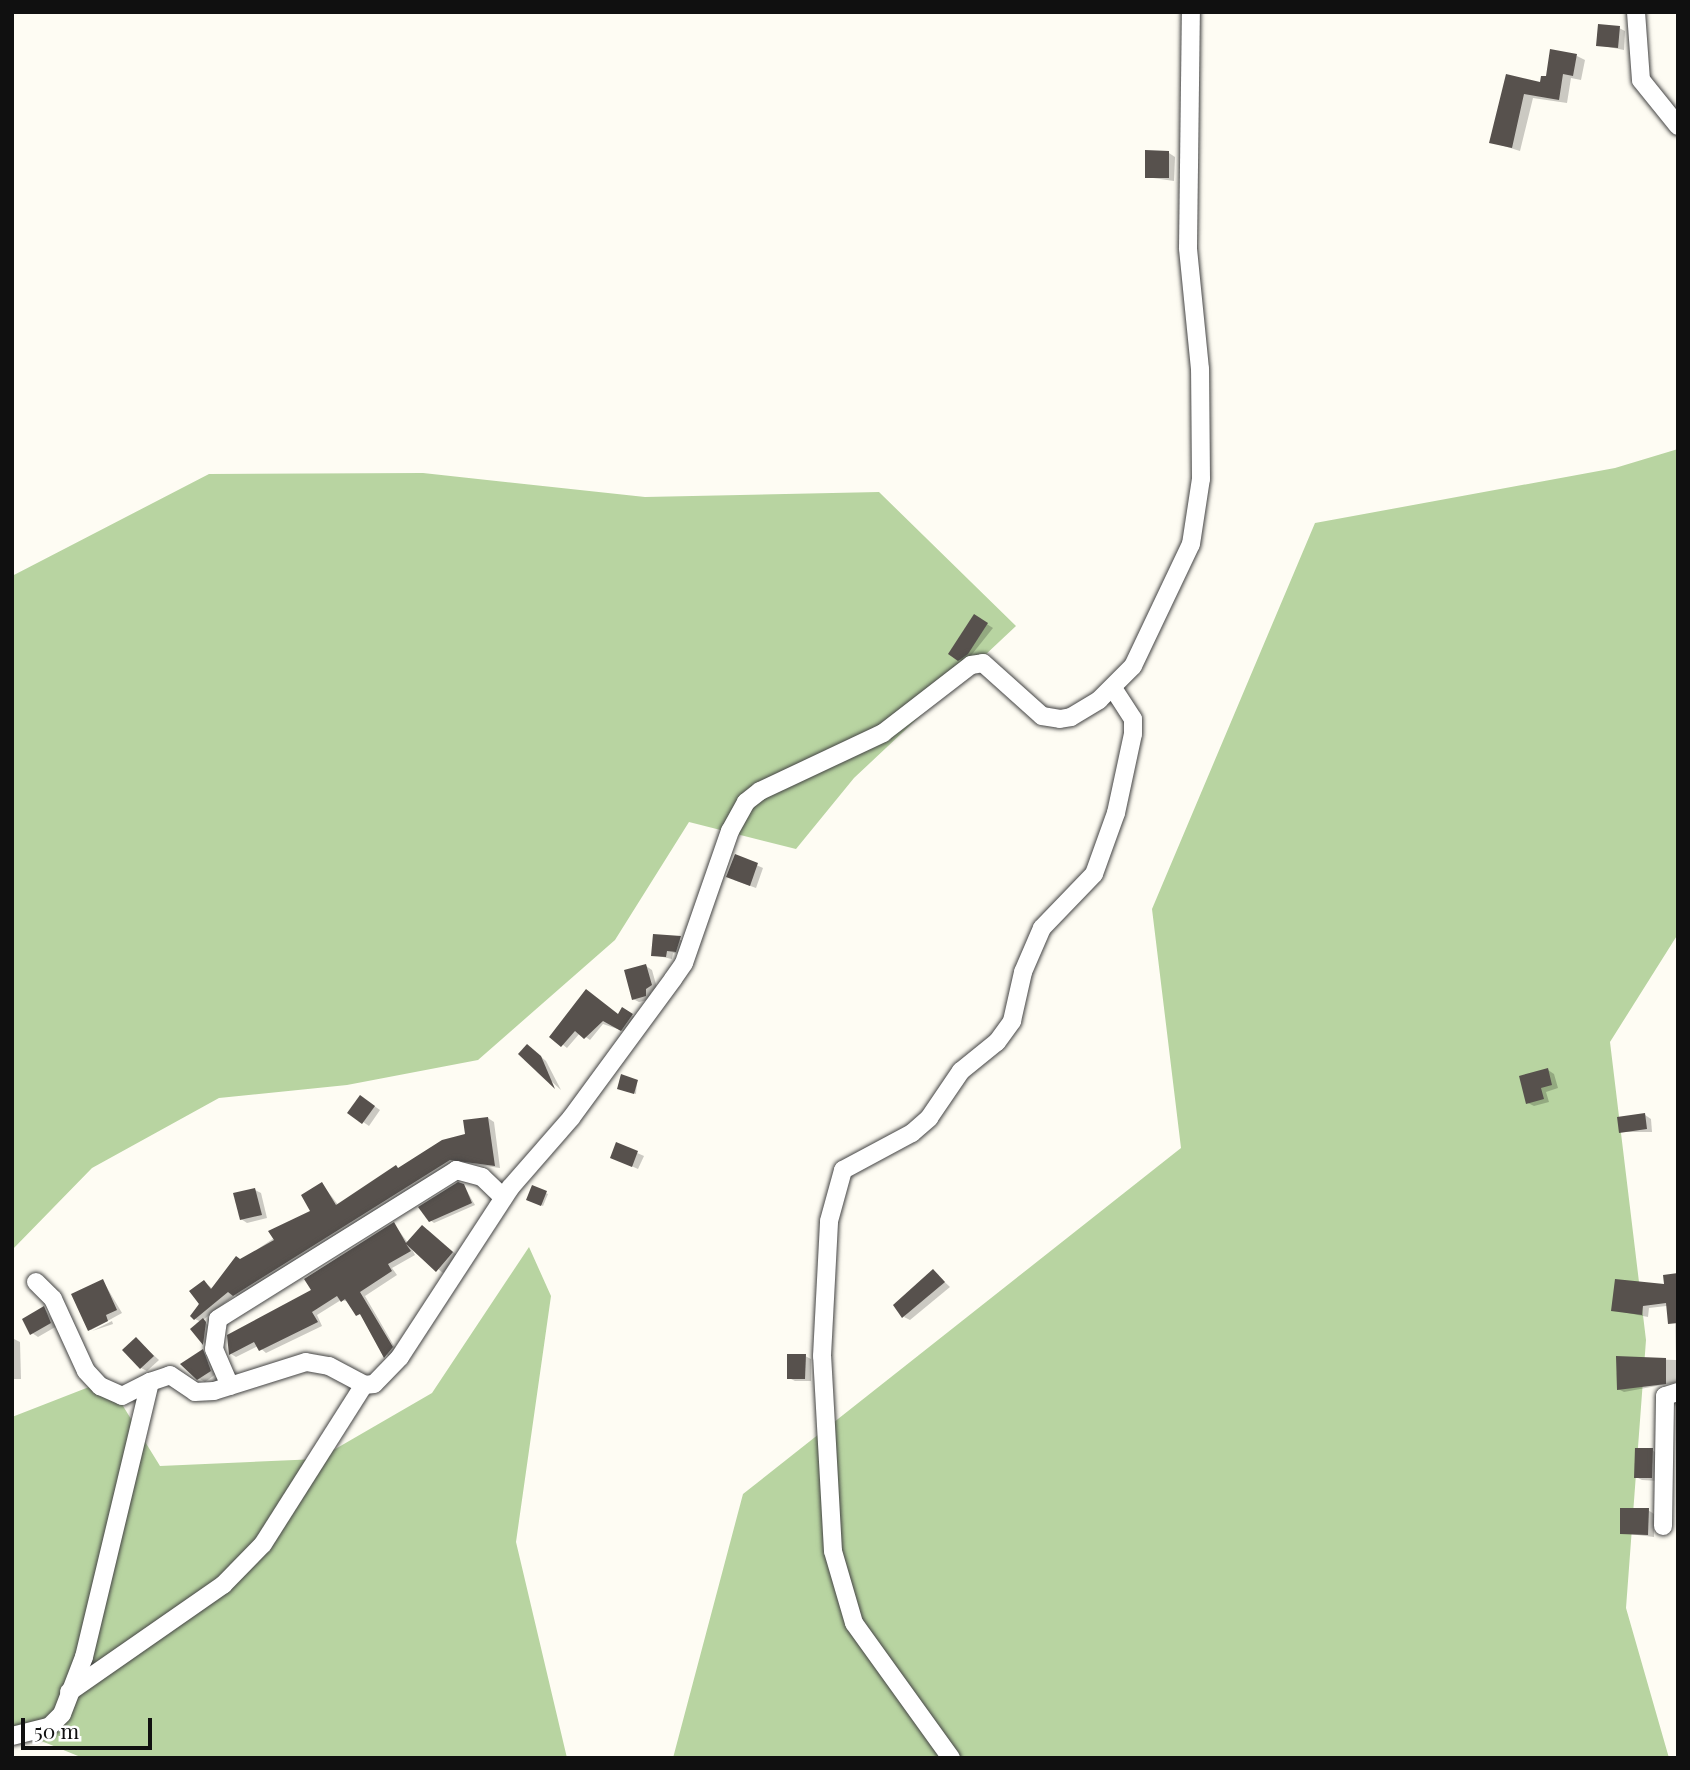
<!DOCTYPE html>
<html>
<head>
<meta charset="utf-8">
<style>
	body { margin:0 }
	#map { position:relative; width:1690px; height:1770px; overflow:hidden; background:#fefcf3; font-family:"Playfair Display",serif }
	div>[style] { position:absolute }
	.forest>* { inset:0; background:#b8d4a1 }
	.shadow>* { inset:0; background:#0003 }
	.building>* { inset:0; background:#57514d }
	.roads { filter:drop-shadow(0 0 2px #434343) drop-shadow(0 0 2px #434343) }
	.street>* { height:18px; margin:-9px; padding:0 9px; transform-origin:9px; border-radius:9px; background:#fff }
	span { translate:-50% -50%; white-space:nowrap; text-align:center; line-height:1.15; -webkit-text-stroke:7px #fff; paint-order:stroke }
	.frame { position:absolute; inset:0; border:14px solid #101010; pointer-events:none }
	.scale { position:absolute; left:21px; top:1718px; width:131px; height:32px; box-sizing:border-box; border:4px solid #101010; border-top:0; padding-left:9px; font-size:21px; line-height:24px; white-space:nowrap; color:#101010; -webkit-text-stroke:5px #fff; paint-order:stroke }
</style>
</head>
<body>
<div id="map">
	<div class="forest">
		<div style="clip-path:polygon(1678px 449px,1678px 934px,1610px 1042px,1646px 1340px,1626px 1608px,1669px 1758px,673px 1758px,743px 1494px,1181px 1148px,1152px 909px,1315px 523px,1615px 468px)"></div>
		<div style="clip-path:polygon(423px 473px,645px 497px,879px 492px,1016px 626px,854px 778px,796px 849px,689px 822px,615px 940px,478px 1060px,347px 1085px,219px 1098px,92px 1168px,12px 1250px,12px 576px,209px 474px)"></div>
		<div style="clip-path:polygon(529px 1247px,551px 1296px,516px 1542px,567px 1758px,83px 1758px,12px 1729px,12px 1417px,107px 1380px,160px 1466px,318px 1459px,432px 1393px)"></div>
	</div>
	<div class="shadow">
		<div style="clip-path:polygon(1619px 28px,1625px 31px,1624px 50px,1598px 45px)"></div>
		<div style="clip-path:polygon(1577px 56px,1585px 60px,1581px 80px,1571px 78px,1567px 103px,1533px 98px,1520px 151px,1491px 142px,1507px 76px,1541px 84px)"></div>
		<div style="clip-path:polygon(1169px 153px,1175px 157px,1174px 181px,1146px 177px)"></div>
		<div style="clip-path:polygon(974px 616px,993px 628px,965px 663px,950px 654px)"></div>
		<div style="clip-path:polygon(736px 856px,763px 868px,756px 888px,734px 880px)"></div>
		<div style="clip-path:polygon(655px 936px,687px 941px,682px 954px,673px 953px,672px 959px,653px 955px)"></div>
		<div style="clip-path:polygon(646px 966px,652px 970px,657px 988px,651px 992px,652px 999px,639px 1002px,633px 999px)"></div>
		<div style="clip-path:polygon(622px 1010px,637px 1018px,626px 1032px,603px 1024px,590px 1040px,580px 1033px,567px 1048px,552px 1036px,619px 1016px)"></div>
		<div style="clip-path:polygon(533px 1050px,546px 1061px,561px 1090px,521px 1054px)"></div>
		<div style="clip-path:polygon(1548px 1070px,1554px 1074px,1558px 1088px,1546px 1092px,1549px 1102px,1534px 1106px,1528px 1103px)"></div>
		<div style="clip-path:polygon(637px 1081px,636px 1094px,621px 1089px)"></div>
		<div style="clip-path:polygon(367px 1101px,380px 1110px,369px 1126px,350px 1113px)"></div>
		<div style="clip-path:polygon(1645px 1115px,1651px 1119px,1652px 1132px,1621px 1132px)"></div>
		<div style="clip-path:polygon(488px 1118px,494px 1122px,500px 1168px,457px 1162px,240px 1298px,235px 1295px,203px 1320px,208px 1325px,205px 1344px,193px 1329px,201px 1322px,195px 1319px,204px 1282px,213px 1289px,240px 1261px,313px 1212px,322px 1184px,339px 1206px,467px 1135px)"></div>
		<div style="clip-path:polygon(617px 1144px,644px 1156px,638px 1169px,618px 1160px)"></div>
		<div style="clip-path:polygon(464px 1186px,475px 1205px,434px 1223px,430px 1220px)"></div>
		<div style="clip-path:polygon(533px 1187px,548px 1194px,543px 1206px,528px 1199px)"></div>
		<div style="clip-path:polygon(255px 1190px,261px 1193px,267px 1218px,247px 1223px,241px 1219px)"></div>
		<div style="clip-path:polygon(394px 1224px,408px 1243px,428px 1230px,458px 1256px,443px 1273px,410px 1246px,415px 1255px,392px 1268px,397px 1275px,365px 1296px,397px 1351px,390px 1359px,363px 1318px,350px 1302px,341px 1300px,317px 1315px,322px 1326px,266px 1353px,258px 1346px,236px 1357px,231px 1354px)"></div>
		<div style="clip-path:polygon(933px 1271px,950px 1287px,910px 1320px,904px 1317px)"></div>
		<div style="clip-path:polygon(1678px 1275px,1678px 1382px,1624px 1392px,1618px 1389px,1618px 1358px,1676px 1360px,1675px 1305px,1649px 1308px,1648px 1317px,1613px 1310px,1666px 1286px)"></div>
		<div style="clip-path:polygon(103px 1281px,122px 1313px,91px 1330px,89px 1329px)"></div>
		<div style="clip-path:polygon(44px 1308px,57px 1326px,38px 1337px,32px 1333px)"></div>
		<div style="clip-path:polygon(112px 1321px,113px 1324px,92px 1331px)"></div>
		<div style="clip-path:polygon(12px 1338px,20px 1342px,21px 1379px,12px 1379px)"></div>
		<div style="clip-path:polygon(136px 1339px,159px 1360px,147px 1371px,141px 1368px)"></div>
		<div style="clip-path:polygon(203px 1351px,216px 1374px,205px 1382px,198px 1378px)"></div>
		<div style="clip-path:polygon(805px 1356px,811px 1359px,811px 1381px,795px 1381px,789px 1378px)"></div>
		<div style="clip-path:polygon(1652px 1450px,1658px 1454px,1658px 1481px,1642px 1480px,1636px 1477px)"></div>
		<div style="clip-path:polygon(1648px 1510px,1654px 1514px,1654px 1537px,1621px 1533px)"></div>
	</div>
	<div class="building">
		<div style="clip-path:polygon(1598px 24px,1620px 26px,1618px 48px,1596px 46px)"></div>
		<div style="clip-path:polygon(1550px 49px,1577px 54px,1573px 76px,1563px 74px,1559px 100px,1524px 94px,1512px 148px,1489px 143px,1506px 74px,1540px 82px,1541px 76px,1546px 76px)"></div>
		<div style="clip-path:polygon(1145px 150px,1169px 151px,1169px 178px,1145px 178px)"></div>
		<div style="clip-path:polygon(974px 614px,988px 623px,968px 654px,958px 661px,948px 654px)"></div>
		<div style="clip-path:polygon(735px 854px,758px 863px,750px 886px,726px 877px)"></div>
		<div style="clip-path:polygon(653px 934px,681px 936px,676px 952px,667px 951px,666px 957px,651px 956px)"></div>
		<div style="clip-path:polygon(646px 964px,652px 985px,646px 989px,646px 996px,632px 1000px,624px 970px)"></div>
		<div style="clip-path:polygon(586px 989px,618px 1014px,622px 1007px,633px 1014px,621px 1031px,603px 1021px,584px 1039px,575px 1031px,561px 1047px,549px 1037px)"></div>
		<div style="clip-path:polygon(527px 1044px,541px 1056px,555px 1089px,518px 1054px)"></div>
		<div style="clip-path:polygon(1548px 1068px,1552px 1085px,1541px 1088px,1544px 1099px,1526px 1104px,1519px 1076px)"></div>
		<div style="clip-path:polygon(621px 1074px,638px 1080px,634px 1094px,617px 1089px)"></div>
		<div style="clip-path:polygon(360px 1095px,375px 1106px,362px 1124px,347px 1113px)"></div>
		<div style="clip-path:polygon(1645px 1113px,1647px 1129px,1619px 1133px,1617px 1117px)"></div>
		<div style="clip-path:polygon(488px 1117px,495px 1166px,450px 1160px,233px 1296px,228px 1292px,194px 1320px,190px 1316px,199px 1304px,189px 1291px,204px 1280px,211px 1289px,236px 1256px,240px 1259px,274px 1240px,268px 1231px,310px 1211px,301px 1195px,322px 1182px,336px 1205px,396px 1165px,398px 1168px,442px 1140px,465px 1134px,463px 1120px)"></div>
		<div style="clip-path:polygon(616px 1142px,638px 1151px,632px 1167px,610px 1158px)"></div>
		<div style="clip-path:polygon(458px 1182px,464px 1184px,472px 1203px,429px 1222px,418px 1207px)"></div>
		<div style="clip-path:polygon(532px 1185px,547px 1191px,541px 1206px,526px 1200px)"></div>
		<div style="clip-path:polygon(255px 1188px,262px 1215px,240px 1220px,233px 1193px)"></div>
		<div style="clip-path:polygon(394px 1222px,406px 1243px,422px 1225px,453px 1252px,436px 1272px,406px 1244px,411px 1251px,388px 1264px,392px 1271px,360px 1292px,393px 1347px,384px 1358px,360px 1314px,356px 1316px,345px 1299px,341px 1302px,337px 1296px,312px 1312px,318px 1322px,259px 1351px,254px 1342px,229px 1355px,227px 1335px,311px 1290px,304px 1279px)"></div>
		<div style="clip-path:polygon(933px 1269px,945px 1282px,902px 1318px,893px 1305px)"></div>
		<div style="clip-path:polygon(1678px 1273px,1678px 1323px,1668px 1324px,1666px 1303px,1643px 1306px,1642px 1315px,1611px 1311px,1615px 1279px,1664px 1284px,1663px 1275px)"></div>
		<div style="clip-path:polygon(103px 1279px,117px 1310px,106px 1315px,108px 1321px,88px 1331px,71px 1294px)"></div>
		<div style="clip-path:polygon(44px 1306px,51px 1323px,30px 1335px,22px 1319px)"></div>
		<div style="clip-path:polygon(203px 1318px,206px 1322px,203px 1345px,190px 1329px)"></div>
		<div style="clip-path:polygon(136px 1337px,154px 1356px,140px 1369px,122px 1350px)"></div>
		<div style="clip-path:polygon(203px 1349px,211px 1371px,197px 1380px,180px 1364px)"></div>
		<div style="clip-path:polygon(787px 1354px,806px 1354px,805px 1379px,787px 1379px)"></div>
		<div style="clip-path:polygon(1616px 1356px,1666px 1358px,1666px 1384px,1617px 1390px)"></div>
		<div style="clip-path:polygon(1635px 1448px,1653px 1448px,1652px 1478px,1634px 1478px)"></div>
		<div style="clip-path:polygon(1620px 1508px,1649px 1508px,1648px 1535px,1620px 1534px)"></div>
	</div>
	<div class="roads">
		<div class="street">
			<div style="left:1636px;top:12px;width:68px;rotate:85.8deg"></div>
			<div style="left:1641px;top:80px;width:59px;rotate:51.2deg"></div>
			<div style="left:36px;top:1282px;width:24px;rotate:45deg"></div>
			<div style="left:53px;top:1299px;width:79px;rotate:65.4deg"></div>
			<div style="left:86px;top:1371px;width:21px;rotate:47deg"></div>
			<div style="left:100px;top:1386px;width:24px;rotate:24deg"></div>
			<div style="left:122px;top:1396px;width:31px;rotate:-27deg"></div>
			<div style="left:230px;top:1386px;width:40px;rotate:-113.4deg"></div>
			<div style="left:214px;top:1349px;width:30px;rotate:-82deg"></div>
			<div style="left:218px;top:1319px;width:281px;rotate:-32deg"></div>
			<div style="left:456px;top:1170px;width:27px;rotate:15deg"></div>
			<div style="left:482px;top:1177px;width:30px;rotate:44deg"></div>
			<div style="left:1663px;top:1526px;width:130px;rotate:-89.1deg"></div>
			<div style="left:1665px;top:1396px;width:14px;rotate:-17deg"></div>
			<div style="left:69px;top:1692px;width:188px;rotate:-34.8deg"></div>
			<div style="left:223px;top:1585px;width:57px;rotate:-45.7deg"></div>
			<div style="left:263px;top:1544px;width:188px;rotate:-57.6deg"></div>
			<div style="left:12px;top:1736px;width:38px;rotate:-14deg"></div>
			<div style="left:49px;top:1727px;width:18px;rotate:-45deg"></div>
			<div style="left:62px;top:1714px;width:61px;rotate:-68.9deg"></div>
			<div style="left:84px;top:1657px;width:283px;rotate:-76.5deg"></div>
			<div style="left:150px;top:1382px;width:21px;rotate:-19deg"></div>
			<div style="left:170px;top:1375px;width:30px;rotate:34deg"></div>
			<div style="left:195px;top:1392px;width:19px;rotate:-3deg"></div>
			<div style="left:214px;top:1391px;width:96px;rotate:-17.5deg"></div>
			<div style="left:306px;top:1362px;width:23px;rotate:10deg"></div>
			<div style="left:329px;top:1366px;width:40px;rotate:28deg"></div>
			<div style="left:364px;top:1385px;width:10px;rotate:-6deg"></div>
			<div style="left:374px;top:1384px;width:37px;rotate:-46deg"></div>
			<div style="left:400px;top:1357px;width:202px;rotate:-56.9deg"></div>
			<div style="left:510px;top:1188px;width:93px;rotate:-48.9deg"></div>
			<div style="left:571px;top:1118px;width:172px;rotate:-53.7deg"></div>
			<div style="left:673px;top:979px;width:19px;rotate:-55deg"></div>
			<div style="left:684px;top:963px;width:140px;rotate:-70.8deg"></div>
			<div style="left:730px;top:831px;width:33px;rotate:-61deg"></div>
			<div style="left:746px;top:802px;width:18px;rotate:-38deg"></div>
			<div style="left:760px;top:791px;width:136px;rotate:-25.2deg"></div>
			<div style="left:883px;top:733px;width:111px;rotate:-37.7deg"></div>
			<div style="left:971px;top:665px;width:12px;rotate:-9deg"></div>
			<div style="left:983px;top:663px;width:79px;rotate:41.9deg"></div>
			<div style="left:1042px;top:716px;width:18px;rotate:9deg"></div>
			<div style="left:1060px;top:719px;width:11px;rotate:-10deg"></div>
			<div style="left:1071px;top:717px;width:33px;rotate:-31deg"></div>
			<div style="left:1099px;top:700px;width:48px;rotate:-45deg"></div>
			<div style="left:1133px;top:666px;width:135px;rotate:-64.6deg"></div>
			<div style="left:1191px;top:544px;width:66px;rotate:-81.3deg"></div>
			<div style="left:1201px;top:479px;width:110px;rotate:-90.5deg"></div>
			<div style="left:1200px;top:369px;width:122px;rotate:-95.7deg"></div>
			<div style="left:1188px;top:248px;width:236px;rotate:-89.3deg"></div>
			<div style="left:951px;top:1758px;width:166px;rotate:-125.7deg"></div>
			<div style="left:854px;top:1623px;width:75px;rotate:-106.3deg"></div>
			<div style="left:833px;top:1551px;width:195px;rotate:-93.2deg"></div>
			<div style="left:822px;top:1356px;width:135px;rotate:-87deg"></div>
			<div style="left:829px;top:1221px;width:53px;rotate:-74.6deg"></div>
			<div style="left:843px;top:1170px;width:78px;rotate:-28.2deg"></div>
			<div style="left:912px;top:1133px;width:23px;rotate:-41deg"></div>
			<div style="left:929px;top:1118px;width:57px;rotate:-55.8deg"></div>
			<div style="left:961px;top:1071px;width:46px;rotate:-38.9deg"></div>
			<div style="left:997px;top:1042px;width:26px;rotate:-54deg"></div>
			<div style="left:1012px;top:1021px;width:50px;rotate:-77.3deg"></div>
			<div style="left:1023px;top:972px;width:48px;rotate:-66.6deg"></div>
			<div style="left:1042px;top:928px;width:75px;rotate:-46.1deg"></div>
			<div style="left:1094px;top:874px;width:65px;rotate:-70.2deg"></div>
			<div style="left:1116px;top:813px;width:81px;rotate:-77.9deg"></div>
			<div style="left:1133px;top:734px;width:15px;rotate:-90deg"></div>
			<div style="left:1133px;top:719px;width:37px;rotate:-123deg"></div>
		</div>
	</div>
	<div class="frame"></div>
	<div class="scale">50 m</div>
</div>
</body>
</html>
